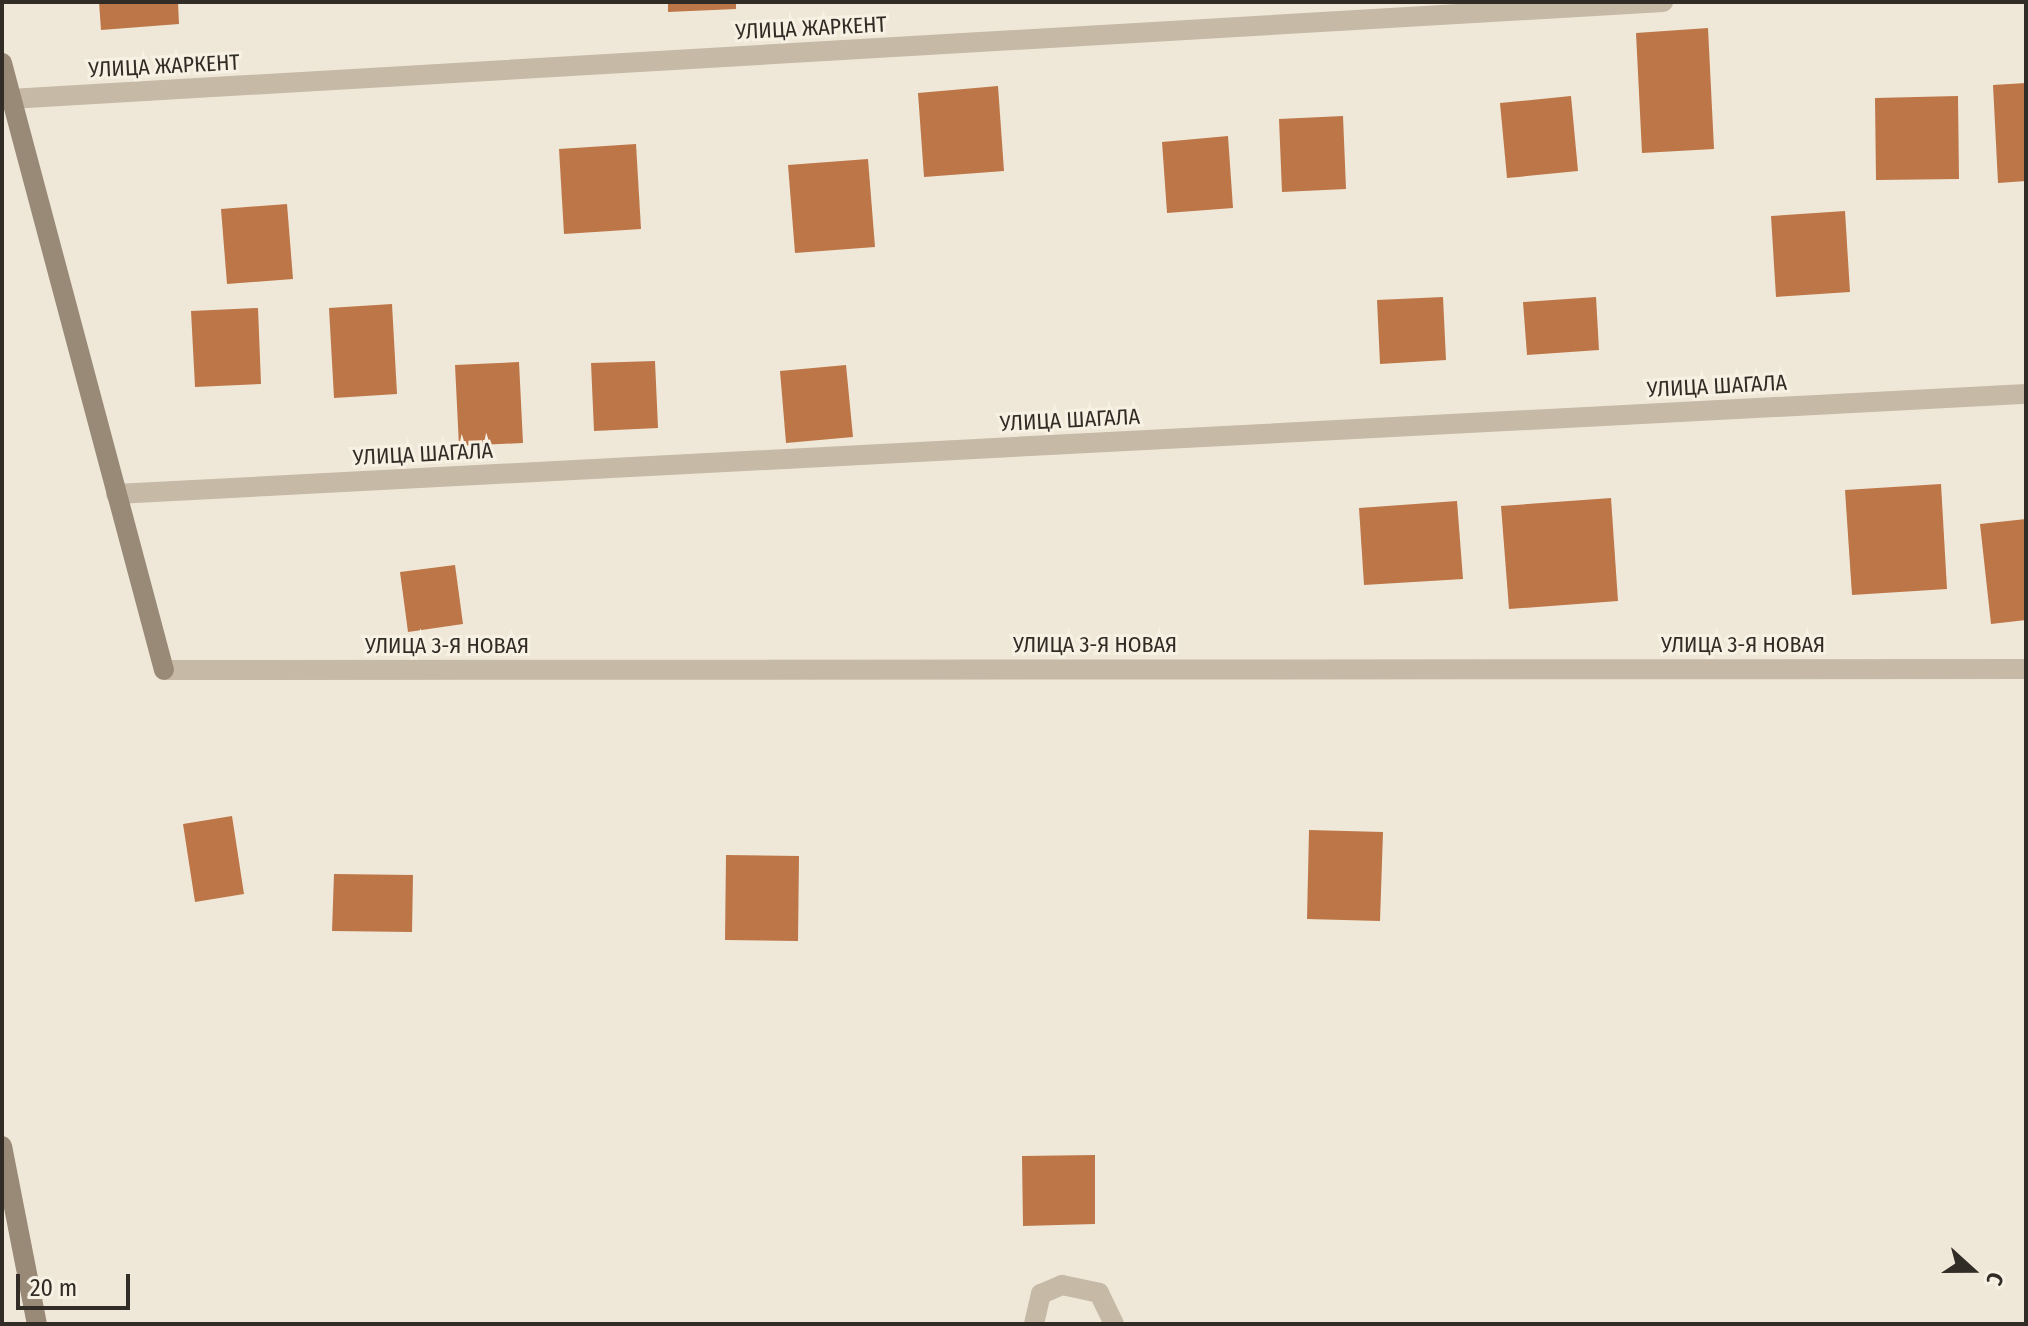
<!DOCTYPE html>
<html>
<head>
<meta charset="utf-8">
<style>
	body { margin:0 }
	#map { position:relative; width:2028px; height:1326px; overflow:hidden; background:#efe8d8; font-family:"Fira Sans Condensed",sans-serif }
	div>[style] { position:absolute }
	.building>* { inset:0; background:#bd7648 }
	.lane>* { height:20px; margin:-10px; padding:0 10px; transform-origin:10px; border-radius:10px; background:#c6b9a6 }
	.street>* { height:20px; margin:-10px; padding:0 10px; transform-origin:10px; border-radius:10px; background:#c6b9a6 }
	.secondary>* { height:20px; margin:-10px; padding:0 10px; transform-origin:10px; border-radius:10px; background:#998977 }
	span { translate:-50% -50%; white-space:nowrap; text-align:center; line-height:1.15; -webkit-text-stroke:6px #f7f1e4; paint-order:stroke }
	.street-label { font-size:22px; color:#322c26 }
	.frame { position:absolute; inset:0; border:4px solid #322c26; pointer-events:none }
	.north { position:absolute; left:1932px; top:1230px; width:80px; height:80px; -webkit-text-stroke:6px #f7f1e4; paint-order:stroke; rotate:111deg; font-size:22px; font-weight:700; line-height:32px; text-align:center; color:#322c26 }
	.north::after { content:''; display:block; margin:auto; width:28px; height:36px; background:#322c26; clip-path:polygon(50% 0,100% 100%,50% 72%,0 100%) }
	.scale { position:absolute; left:16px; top:1274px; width:114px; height:36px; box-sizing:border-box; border:4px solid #322c26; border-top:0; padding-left:10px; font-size:24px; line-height:28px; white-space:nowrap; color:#322c26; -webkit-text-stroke:6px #f7f1e4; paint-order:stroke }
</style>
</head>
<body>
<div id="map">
	<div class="building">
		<div style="clip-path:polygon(99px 2px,178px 2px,179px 24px,101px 30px)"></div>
		<div style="clip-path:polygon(668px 2px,736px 2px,736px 9px,668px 12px)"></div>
		<div style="clip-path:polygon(1708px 28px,1714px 149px,1642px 153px,1636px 33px)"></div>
		<div style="clip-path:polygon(2026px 83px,2026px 181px,1998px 183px,1993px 85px)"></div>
		<div style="clip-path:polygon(998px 86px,1004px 171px,924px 177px,918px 93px)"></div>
		<div style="clip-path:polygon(1571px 96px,1578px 171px,1507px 178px,1500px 103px)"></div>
		<div style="clip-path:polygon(1958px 96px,1959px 179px,1876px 180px,1875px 98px)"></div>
		<div style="clip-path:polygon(1343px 116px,1346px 189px,1282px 192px,1279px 119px)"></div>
		<div style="clip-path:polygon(1228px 136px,1233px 208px,1167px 213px,1162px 142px)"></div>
		<div style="clip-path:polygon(636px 144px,641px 229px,564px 234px,559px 149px)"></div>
		<div style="clip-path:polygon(868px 159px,875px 247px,795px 253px,788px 165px)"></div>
		<div style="clip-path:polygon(287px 204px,293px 279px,227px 284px,221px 209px)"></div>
		<div style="clip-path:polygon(1845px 211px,1850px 292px,1776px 297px,1771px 216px)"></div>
		<div style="clip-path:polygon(1443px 297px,1446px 360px,1380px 364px,1377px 300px)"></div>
		<div style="clip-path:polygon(1596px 297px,1599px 350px,1527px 355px,1523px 302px)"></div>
		<div style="clip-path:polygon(392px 304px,397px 394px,334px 398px,329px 308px)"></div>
		<div style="clip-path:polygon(258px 308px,261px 384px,195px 387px,191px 311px)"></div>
		<div style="clip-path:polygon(655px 361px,658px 428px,594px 431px,591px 363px)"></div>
		<div style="clip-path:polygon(519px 362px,523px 443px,459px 446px,455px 365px)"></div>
		<div style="clip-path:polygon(846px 365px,853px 437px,786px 443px,780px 371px)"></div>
		<div style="clip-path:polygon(1941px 484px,1947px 589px,1852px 595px,1845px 490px)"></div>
		<div style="clip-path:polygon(1611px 498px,1618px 601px,1509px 609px,1501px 506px)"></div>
		<div style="clip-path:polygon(1457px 501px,1463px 579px,1364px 585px,1359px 508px)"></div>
		<div style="clip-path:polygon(2026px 519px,2026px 620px,1991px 624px,1980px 524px)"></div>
		<div style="clip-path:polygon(455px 565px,463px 624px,408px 632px,400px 572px)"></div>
		<div style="clip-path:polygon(232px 816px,244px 894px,195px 902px,183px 824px)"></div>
		<div style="clip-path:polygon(1309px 830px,1383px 832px,1380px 921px,1307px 919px)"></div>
		<div style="clip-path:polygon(726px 855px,799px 856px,798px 941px,725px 940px)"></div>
		<div style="clip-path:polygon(334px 874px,413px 875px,412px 932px,332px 931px)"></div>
		<div style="clip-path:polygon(1095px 1155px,1095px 1224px,1023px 1226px,1022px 1156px)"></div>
	</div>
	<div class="lane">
		<div style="left:1034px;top:1324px;width:31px;rotate:-77deg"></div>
		<div style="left:1041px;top:1294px;width:23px;rotate:-23deg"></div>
		<div style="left:1062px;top:1285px;width:38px;rotate:12deg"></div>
		<div style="left:1099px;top:1293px;width:34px;rotate:64deg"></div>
	</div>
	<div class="street">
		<div style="left:10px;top:99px;width:1656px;rotate:-3.36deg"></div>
		<div style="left:116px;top:494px;width:1913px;rotate:-3deg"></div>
		<div style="left:164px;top:670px;width:1862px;rotate:-0.03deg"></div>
	</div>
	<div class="secondary">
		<div style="left:2px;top:63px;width:628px;rotate:75.06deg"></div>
		<div style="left:2px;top:1146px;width:181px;rotate:78.9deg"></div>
	</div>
	<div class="street-label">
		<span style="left:811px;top:28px;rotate:-3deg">УЛИЦА ЖАРКЕНТ</span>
		<span style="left:164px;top:66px;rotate:-3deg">УЛИЦА ЖАРКЕНТ</span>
		<span style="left:1717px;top:386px;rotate:-3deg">УЛИЦА ШАГАЛА</span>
		<span style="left:1070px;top:420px;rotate:-3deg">УЛИЦА ШАГАЛА</span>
		<span style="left:423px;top:454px;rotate:-3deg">УЛИЦА ШАГАЛА</span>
		<span style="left:1095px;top:645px">УЛИЦА 3-Я НОВАЯ</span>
		<span style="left:1743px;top:645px">УЛИЦА 3-Я НОВАЯ</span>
		<span style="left:447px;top:646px">УЛИЦА 3-Я НОВАЯ</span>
	</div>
	<div class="frame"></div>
	<div class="north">С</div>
	<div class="scale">20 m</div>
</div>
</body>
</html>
